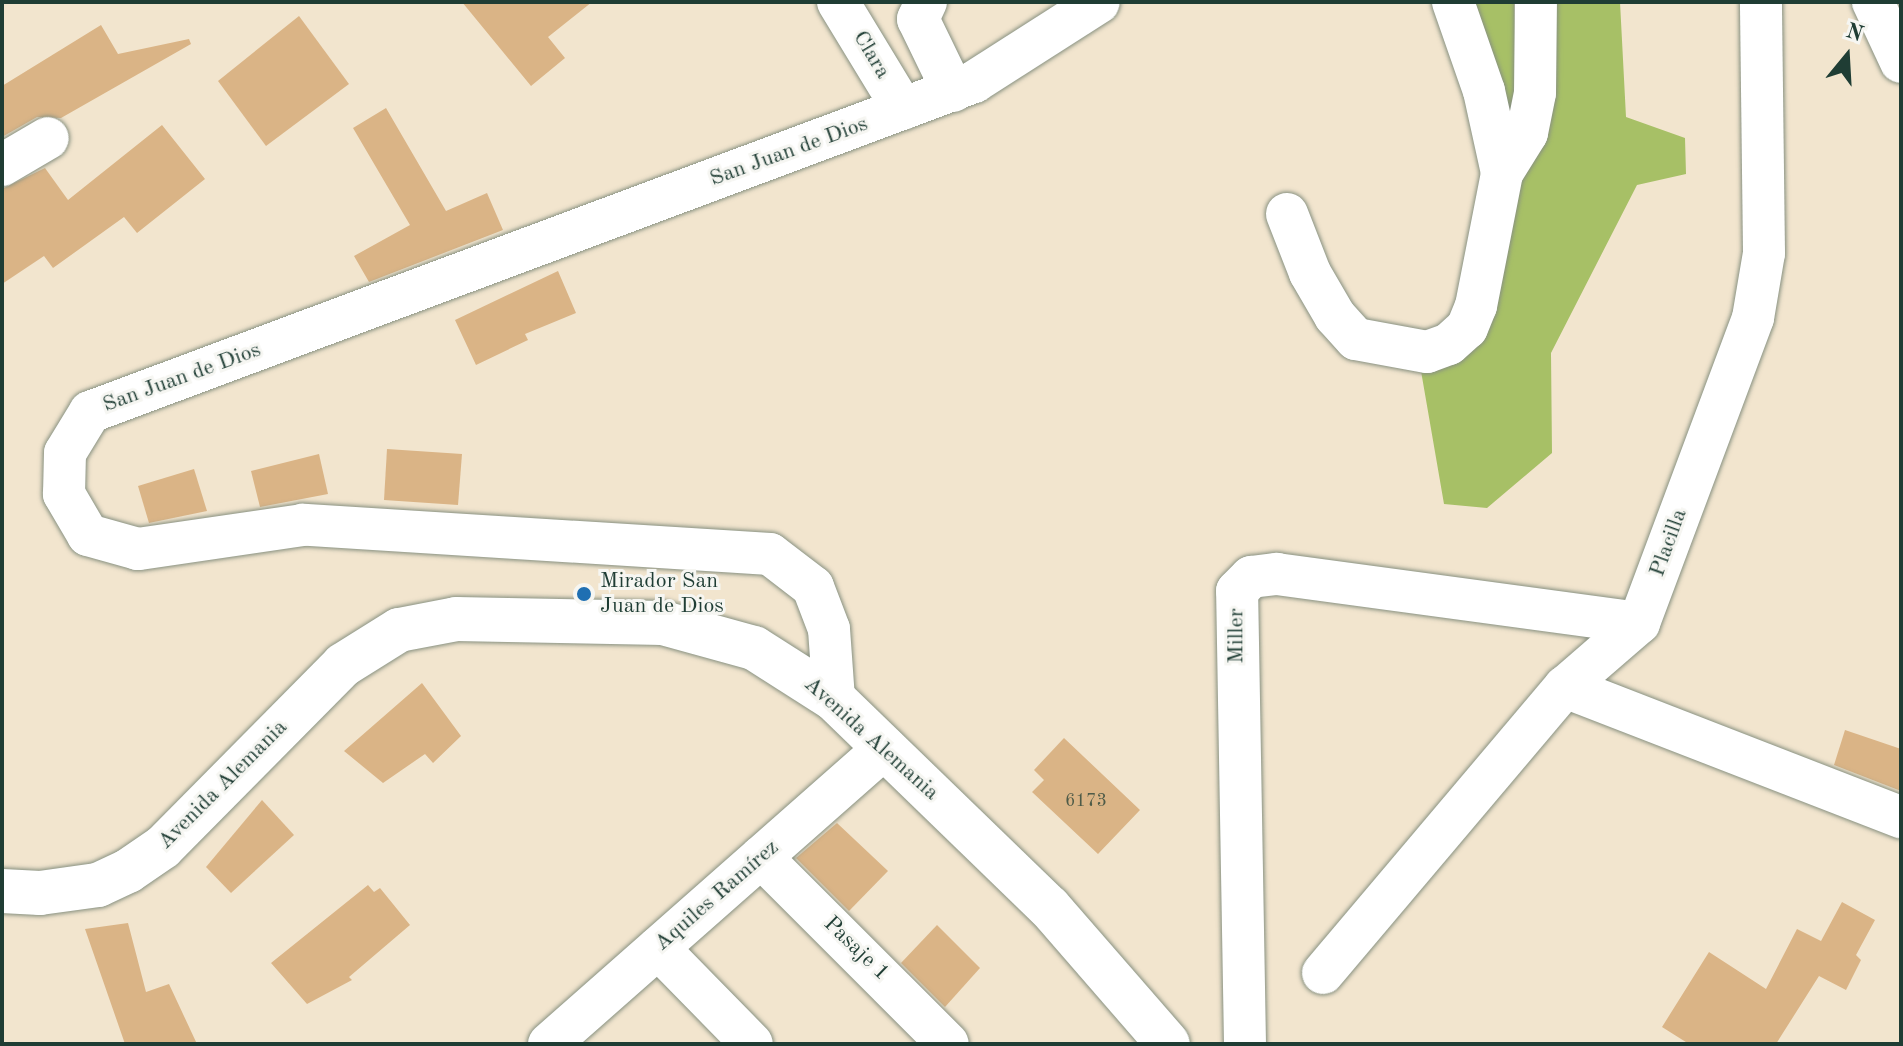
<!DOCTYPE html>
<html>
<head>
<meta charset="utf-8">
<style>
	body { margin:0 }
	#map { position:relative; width:1903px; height:1046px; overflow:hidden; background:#f2e5ce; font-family:"Old Standard TT",serif }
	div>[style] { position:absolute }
	.green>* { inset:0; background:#a7c066 }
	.building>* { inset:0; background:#dab486 }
	.roads { filter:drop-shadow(0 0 2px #889181) drop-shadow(0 0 2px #889181) }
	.minor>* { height:42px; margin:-21px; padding:0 21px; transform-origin:21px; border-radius:21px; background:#fff }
	.major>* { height:44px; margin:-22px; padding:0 22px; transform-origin:22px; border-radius:22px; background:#fff }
	.dots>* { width:22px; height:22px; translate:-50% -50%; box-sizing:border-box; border:4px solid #f6f6f2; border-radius:50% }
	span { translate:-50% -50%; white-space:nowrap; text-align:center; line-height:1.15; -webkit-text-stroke:6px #f6f6f2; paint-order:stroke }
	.number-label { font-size:18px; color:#4e5b48 }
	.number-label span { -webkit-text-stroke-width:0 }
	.street-label { font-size:22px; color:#1f3d34 }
	.poi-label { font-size:22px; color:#1f3d34 }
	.left { translate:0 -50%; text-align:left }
	.frame { position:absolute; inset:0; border:4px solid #1f3d34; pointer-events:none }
	.north { position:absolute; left:1807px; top:16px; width:80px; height:80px; -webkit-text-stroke:6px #f6f6f2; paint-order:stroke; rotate:18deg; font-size:22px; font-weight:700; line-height:32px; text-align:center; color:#1f3d34 }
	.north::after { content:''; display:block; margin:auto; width:28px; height:36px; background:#1f3d34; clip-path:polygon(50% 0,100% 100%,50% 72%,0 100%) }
</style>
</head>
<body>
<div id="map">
	<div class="green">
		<div style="clip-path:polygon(1466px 2px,1514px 2px,1518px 106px,1500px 137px)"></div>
		<div style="clip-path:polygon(1551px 2px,1620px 2px,1626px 117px,1685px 138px,1686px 174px,1637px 185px,1551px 353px,1552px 453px,1487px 508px,1444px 504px,1421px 371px,1478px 338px)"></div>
	</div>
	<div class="building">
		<div style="clip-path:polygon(462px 2px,592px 2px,548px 37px,565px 58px,531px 86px)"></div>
		<div style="clip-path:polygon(299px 16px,349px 84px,266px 146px,218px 81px)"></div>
		<div style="clip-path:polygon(101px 25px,118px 54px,189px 39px,191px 44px,61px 118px,37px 117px,2px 137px,2px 86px)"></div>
		<div style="clip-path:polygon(386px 108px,446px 211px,487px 193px,503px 230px,369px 282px,354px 256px,410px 225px,353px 128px)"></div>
		<div style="clip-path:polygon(162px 125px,205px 179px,137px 233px,124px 217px,53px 268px,44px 256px,2px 284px,2px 189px,45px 168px,68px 200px)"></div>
		<div style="clip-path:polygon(558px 271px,576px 313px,525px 334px,528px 340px,476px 365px,455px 320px)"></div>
		<div style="clip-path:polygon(387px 449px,462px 454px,458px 505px,384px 500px)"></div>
		<div style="clip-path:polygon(319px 454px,328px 494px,260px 507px,251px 471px)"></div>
		<div style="clip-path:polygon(194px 469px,207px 511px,149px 523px,138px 486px)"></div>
		<div style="clip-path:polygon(422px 683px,461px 736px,433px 763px,425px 754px,383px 783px,344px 751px)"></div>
		<div style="clip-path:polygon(1845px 730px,1901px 749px,1901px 791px,1834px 765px)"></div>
		<div style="clip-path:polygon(1064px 738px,1140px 810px,1098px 854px,1032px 792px,1044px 780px,1034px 770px)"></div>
		<div style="clip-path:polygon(262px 800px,294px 835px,231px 893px,206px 867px)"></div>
		<div style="clip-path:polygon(837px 823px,888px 871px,849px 911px,796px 858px)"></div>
		<div style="clip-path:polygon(368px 885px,374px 892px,380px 888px,410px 925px,349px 977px,352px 980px,307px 1004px,271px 963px)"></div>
		<div style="clip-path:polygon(1842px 902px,1875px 920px,1856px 955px,1861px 960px,1846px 990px,1819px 976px,1776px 1044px,1689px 1044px,1662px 1027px,1709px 952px,1766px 989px,1797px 929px,1821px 941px)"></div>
		<div style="clip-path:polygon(128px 923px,146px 992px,169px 984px,197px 1044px,125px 1044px,85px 929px)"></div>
		<div style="clip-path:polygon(937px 925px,980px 968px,945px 1007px,901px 963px)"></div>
	</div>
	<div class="roads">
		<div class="minor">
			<div style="left:838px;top:2px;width:125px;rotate:58.7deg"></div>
			<div style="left:926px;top:2px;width:19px;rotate:115deg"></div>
			<div style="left:918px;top:19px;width:80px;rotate:64.1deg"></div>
			<div style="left:1453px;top:2px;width:94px;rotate:70.8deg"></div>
			<div style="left:1484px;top:91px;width:84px;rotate:77.6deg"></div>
			<div style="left:1873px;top:2px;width:66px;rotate:65deg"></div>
			<div style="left:2px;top:165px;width:53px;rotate:-30.4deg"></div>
			<div style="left:1287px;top:214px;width:63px;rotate:68.7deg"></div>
			<div style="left:1310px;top:273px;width:50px;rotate:59.8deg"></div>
			<div style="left:1335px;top:316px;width:31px;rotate:48deg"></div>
			<div style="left:1356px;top:339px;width:72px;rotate:10.4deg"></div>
			<div style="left:1427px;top:352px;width:23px;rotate:-20deg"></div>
			<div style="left:1449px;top:344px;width:24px;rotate:-42deg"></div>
			<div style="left:1467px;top:328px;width:24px;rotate:-68deg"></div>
			<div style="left:1476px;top:306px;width:136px;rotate:-78.9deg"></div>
			<div style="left:1502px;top:173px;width:47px;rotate:-58deg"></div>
			<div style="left:1527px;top:133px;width:41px;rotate:-78.7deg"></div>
			<div style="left:1535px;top:93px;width:91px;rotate:-89.4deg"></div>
			<div style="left:1565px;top:687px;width:360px;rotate:21.2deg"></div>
			<div style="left:834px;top:699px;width:70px;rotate:-94.1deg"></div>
			<div style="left:829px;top:629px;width:45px;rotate:-110.9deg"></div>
			<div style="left:813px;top:587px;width:54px;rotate:-142.5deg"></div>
			<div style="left:770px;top:554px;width:468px;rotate:-176.4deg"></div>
			<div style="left:303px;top:525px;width:167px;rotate:171.7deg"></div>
			<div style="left:138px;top:549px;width:52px;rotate:-164.4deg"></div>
			<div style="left:88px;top:535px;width:48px;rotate:-120.3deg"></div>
			<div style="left:64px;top:494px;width:41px;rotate:-88.6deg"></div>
			<div style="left:65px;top:453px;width:48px;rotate:-58.6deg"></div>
			<div style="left:90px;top:412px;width:944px;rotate:-20.47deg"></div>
			<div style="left:974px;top:82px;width:148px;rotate:-32.6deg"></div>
			<div style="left:761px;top:857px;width:264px;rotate:45deg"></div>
			<div style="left:658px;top:948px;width:134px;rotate:45.6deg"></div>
			<div style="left:1323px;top:973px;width:375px;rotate:-49.8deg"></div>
			<div style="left:1565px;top:687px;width:98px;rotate:-40.9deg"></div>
			<div style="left:1639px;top:623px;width:326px;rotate:-69.5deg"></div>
			<div style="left:1753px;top:318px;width:66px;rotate:-80.4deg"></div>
			<div style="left:1764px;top:253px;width:251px;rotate:-90.7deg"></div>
			<div style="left:549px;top:1044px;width:448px;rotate:-41.4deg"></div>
			<div style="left:1245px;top:1044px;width:453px;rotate:-91deg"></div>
			<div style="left:1237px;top:591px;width:20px;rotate:-45deg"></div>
			<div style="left:1251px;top:577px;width:26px;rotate:-7deg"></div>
			<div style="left:1277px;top:574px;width:365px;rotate:7.7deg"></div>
		</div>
		<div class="major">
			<div style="left:2px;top:891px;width:38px;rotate:3deg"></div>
			<div style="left:40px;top:893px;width:59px;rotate:-7.9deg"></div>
			<div style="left:98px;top:885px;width:33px;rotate:-25deg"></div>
			<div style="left:128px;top:871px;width:42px;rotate:-34.4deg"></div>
			<div style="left:163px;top:847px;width:256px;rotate:-45.3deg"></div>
			<div style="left:343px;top:665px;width:66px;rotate:-32deg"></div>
			<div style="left:399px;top:630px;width:58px;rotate:-10.9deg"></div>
			<div style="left:456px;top:619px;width:207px;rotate:1.1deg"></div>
			<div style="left:663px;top:623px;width:94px;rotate:15.4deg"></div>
			<div style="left:754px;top:648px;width:95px;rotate:32.5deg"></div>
			<div style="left:834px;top:699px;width:299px;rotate:44.1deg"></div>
			<div style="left:1049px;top:907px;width:181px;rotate:49deg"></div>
		</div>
	</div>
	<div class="dots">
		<div style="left:584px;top:594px;background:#1f6fb2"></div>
	</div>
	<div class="number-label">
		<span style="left:1086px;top:801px">6173</span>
	</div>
	<div class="street-label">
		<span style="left:871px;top:55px;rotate:59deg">Clara</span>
		<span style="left:789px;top:152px;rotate:-20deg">San Juan de Dios</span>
		<span style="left:182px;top:378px;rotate:-20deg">San Juan de Dios</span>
		<span style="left:1669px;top:543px;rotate:-70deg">Placilla</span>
		<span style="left:1237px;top:636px;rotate:-90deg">Miller</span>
		<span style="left:871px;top:739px;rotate:42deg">Avenida Alemania</span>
		<span style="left:223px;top:785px;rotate:-45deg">Avenida Alemania</span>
		<span style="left:717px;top:896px;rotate:-41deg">Aquiles Ramírez</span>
		<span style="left:856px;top:949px;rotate:44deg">Pasaje 1</span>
	</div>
	<div class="poi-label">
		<span class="left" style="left:600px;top:594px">Mirador San<br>Juan de Dios</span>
	</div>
	<div class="frame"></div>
	<div class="north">N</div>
</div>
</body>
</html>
